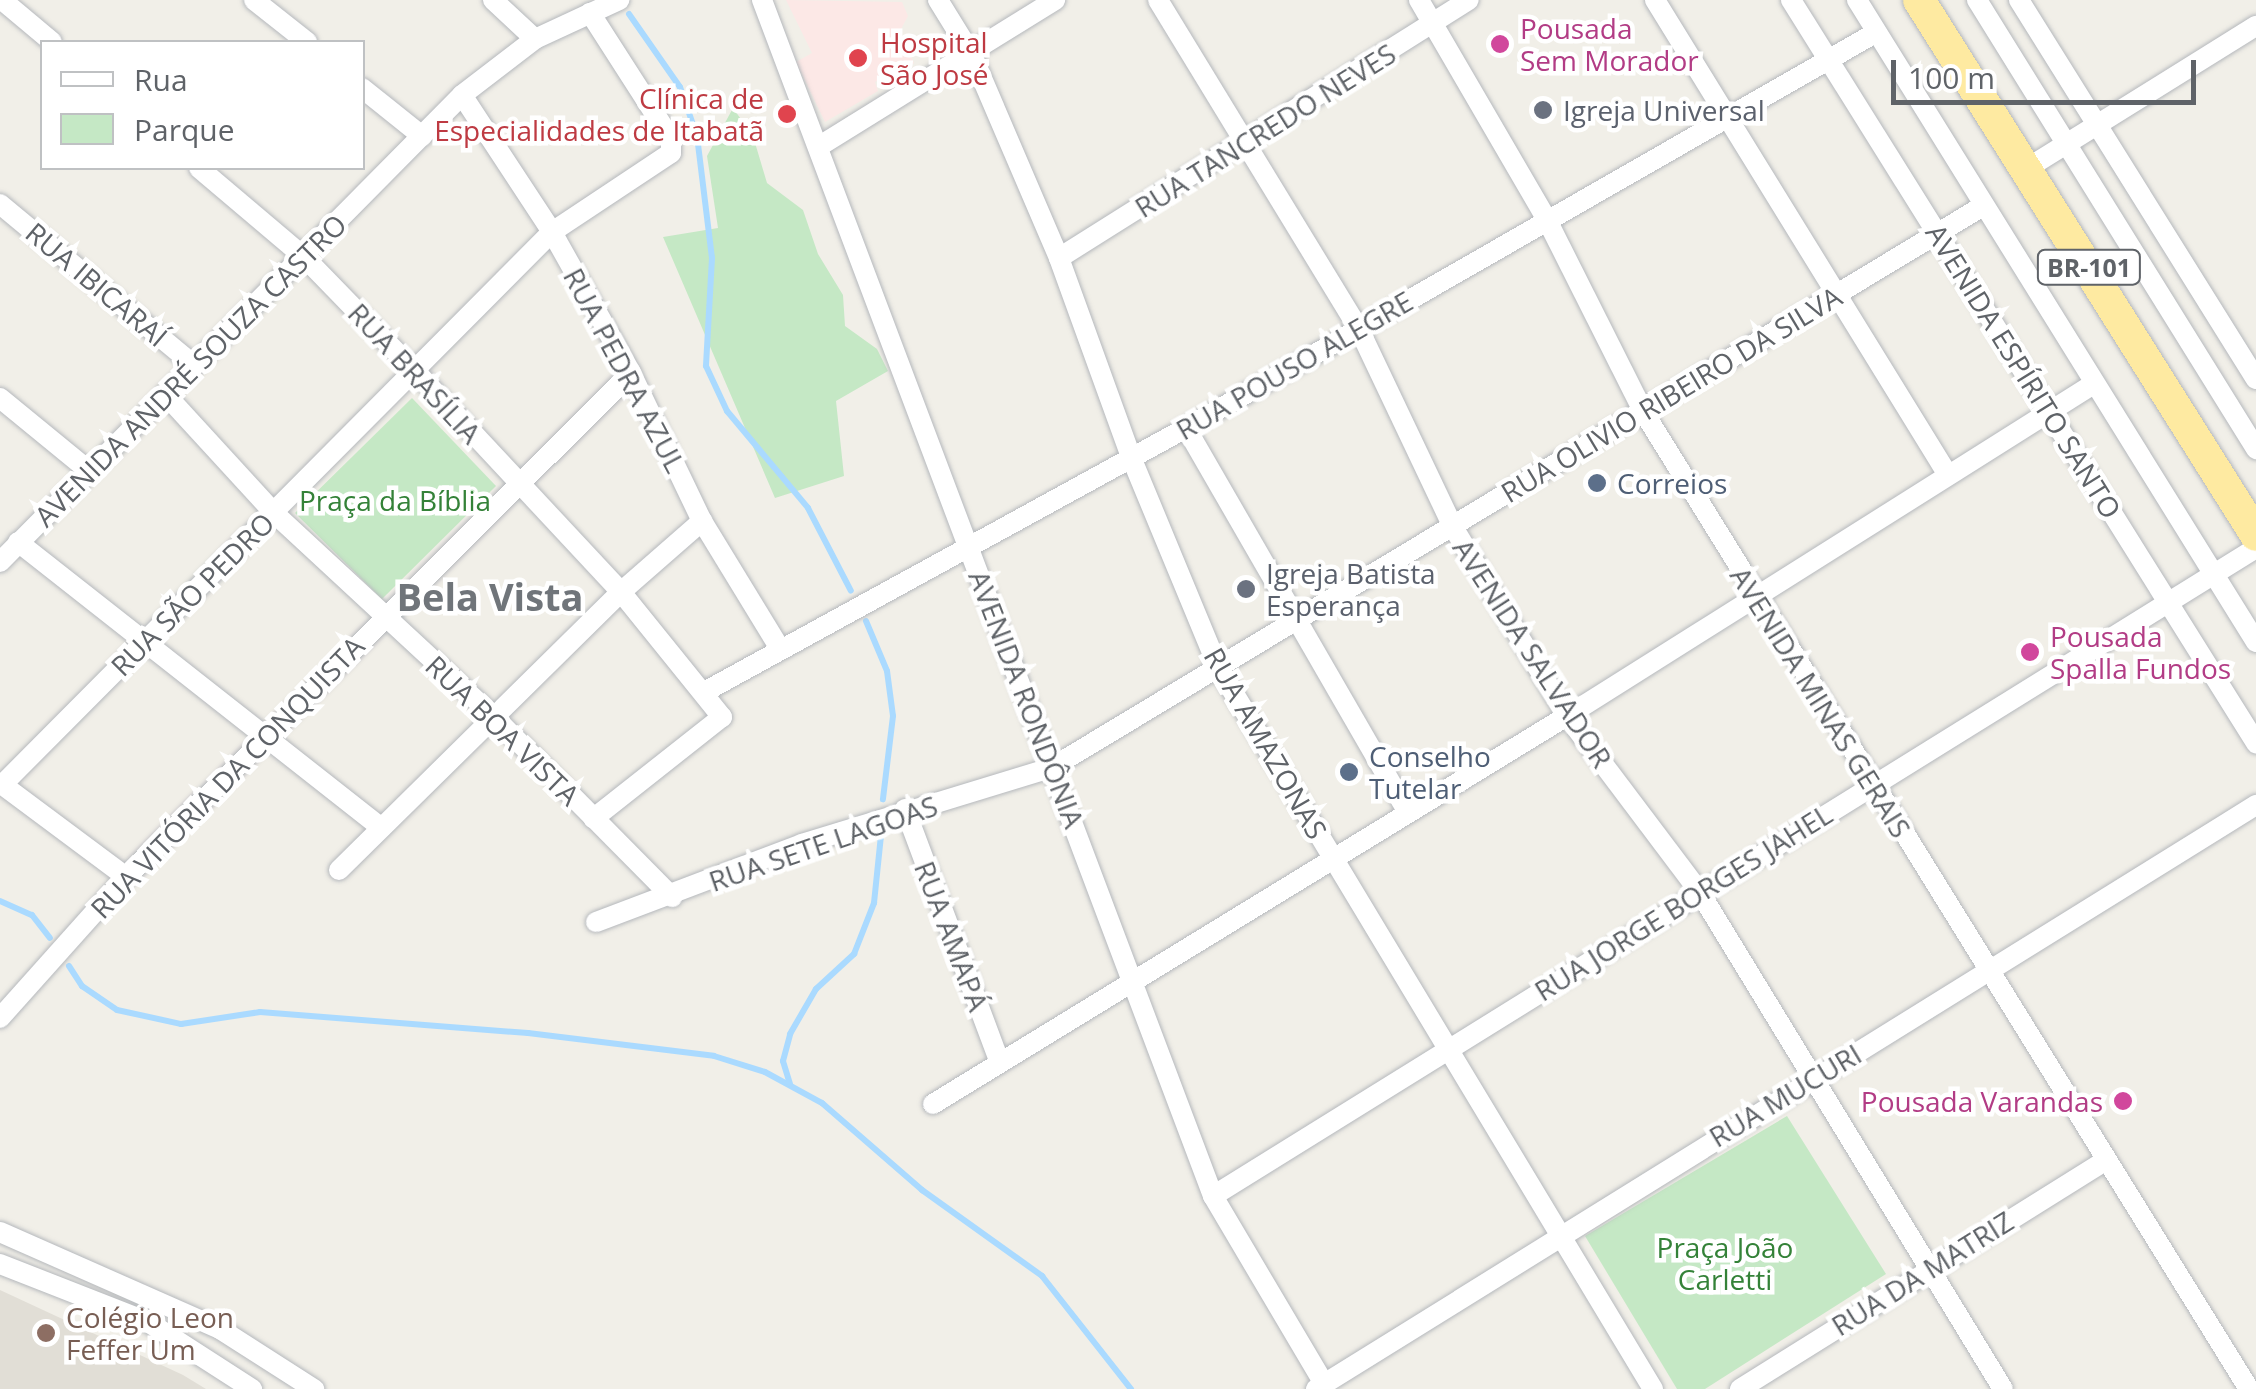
<!DOCTYPE html>
<html>
<head>
<meta charset="utf-8">
<style>
	body { margin:0 }
	#map { position:relative; width:2256px; height:1389px; overflow:hidden; background:#f1efe8; font-family:"Open Sans",sans-serif }
	div>[style] { position:absolute }
	.education>* { inset:0; background:#e1ded6 }
	.medical>* { inset:0; background:#fce8e6 }
	.green>* { inset:0; background:#c5e8c5 }
	.stream>* { height:6px; margin:-3px; padding:0 3px; transform-origin:3px; border-radius:3px; background:#aadaff }
	.roads { filter:drop-shadow(0 0 2px #b5b8bc) drop-shadow(0 0 2px #b5b8bc) }
	.minor>* { height:20px; margin:-10px; padding:0 10px; transform-origin:10px; border-radius:10px; background:#fff }
	.trunk>* { height:32px; margin:-16px; padding:0 16px; transform-origin:16px; border-radius:16px; background:#feeaa1 }
	.dots>* { width:28px; height:28px; translate:-50% -50%; box-sizing:border-box; border:5px solid #fff; border-radius:50% }
	span { translate:-50% -50%; white-space:nowrap; text-align:center; line-height:1.15; -webkit-text-stroke:9px #fff; paint-order:stroke }
	.shield-label span { padding:2px 8px; background:#fff; border:2px solid; border-radius:8px; -webkit-text-stroke-width:0 }
	.shield-label { font-size:25px; color:#5f6368; font-weight:700 }
	.hotel-label { font-size:28px; color:#b23c85 }
	.left { translate:0 -50%; text-align:left }
	.right { translate:-100% -50%; text-align:right }
	.health-label { font-size:28px; color:#be3a42 }
	.worship-label { font-size:28px; color:#5b616d }
	.street-label { font-size:28px; color:#5f6368 }
	.service-label { font-size:28px; color:#4e5e75 }
	.park-label { font-size:28px; color:#348238 }
	.education-label { font-size:28px; color:#785e54 }
	.district-label { font-size:38px; color:#70757a; font-weight:700 }
	.legend { position:absolute; left:40px; top:40px; width:325px; height:130px; box-sizing:border-box; background:#fff; border:2px solid #bfc1c3; margin:0; padding:12px 18px; list-style:none; font-size:30px; color:#5f6368 }
	.legend li { display:flex; align-items:center; gap:20px; height:50px }
	.legend b { width:50px; border:2px solid #bfc1c3 }
	.scale { position:absolute; left:1891px; top:60px; width:305px; height:45px; box-sizing:border-box; border:5px solid #5f6368; border-top:0; padding-left:12px; font-size:30px; line-height:35px; white-space:nowrap; color:#5f6368; -webkit-text-stroke:8px #fff; paint-order:stroke }
</style>
</head>
<body>
<div id="map">
	<div class="education">
		<div style="clip-path:polygon(0 1290px,183px 1375px,206px 1389px,0 1389px)"></div>
	</div>
	<div class="medical">
		<div style="clip-path:polygon(786px 0,902px 2px,908px 16px,899px 33px,914px 63px,875px 82px,878px 91px,825px 122px,796px 62px,812px 53px)"></div>
	</div>
	<div class="green">
		<div style="clip-path:polygon(733px 108px,753px 136px,767px 183px,803px 210px,818px 254px,843px 295px,845px 326px,877px 349px,888px 371px,836px 401px,844px 476px,775px 498px,663px 237px,718px 228px,707px 156px)"></div>
		<div style="clip-path:polygon(412px 398px,496px 486px,382px 599px,295px 513px)"></div>
		<div style="clip-path:polygon(1787px 1116px,1886px 1274px,1705px 1389px,1677px 1389px,1585px 1236px)"></div>
	</div>
	<div class="stream">
		<div style="left:629px;top:14px;width:89px;rotate:55.1deg"></div>
		<div style="left:680px;top:87px;width:52px;rotate:70.9deg"></div>
		<div style="left:697px;top:136px;width:123px;rotate:83deg"></div>
		<div style="left:712px;top:258px;width:108px;rotate:93.2deg"></div>
		<div style="left:706px;top:366px;width:50px;rotate:65deg"></div>
		<div style="left:727px;top:411px;width:126px;rotate:50.1deg"></div>
		<div style="left:808px;top:508px;width:93px;rotate:62.6deg"></div>
		<div style="left:866px;top:621px;width:54px;rotate:67.2deg"></div>
		<div style="left:887px;top:671px;width:45px;rotate:82.4deg"></div>
		<div style="left:893px;top:716px;width:84px;rotate:96.9deg"></div>
		<div style="left:0;top:901px;width:35px;rotate:24deg"></div>
		<div style="left:32px;top:915px;width:29px;rotate:52deg"></div>
		<div style="left:69px;top:966px;width:24px;rotate:57deg"></div>
		<div style="left:82px;top:986px;width:42px;rotate:34.4deg"></div>
		<div style="left:117px;top:1010px;width:66px;rotate:12.3deg"></div>
		<div style="left:181px;top:1024px;width:80px;rotate:-8.6deg"></div>
		<div style="left:260px;top:1012px;width:269px;rotate:4.5deg"></div>
		<div style="left:528px;top:1033px;width:187px;rotate:7deg"></div>
		<div style="left:714px;top:1056px;width:53px;rotate:17.4deg"></div>
		<div style="left:765px;top:1072px;width:65px;rotate:28.5deg"></div>
		<div style="left:822px;top:1103px;width:133px;rotate:41deg"></div>
		<div style="left:922px;top:1190px;width:148px;rotate:35.6deg"></div>
		<div style="left:1042px;top:1276px;width:144px;rotate:51.8deg"></div>
		<div style="left:790px;top:1084px;width:24px;rotate:-107deg"></div>
		<div style="left:783px;top:1061px;width:28px;rotate:-75deg"></div>
		<div style="left:790px;top:1034px;width:52px;rotate:-60deg"></div>
		<div style="left:816px;top:989px;width:52px;rotate:-42.6deg"></div>
		<div style="left:854px;top:954px;width:55px;rotate:-68.6deg"></div>
		<div style="left:874px;top:903px;width:68px;rotate:-84.1deg"></div>
	</div>
	<div class="roads">
		<div class="minor">
			<div style="left:2px;top:0;width:65px;rotate:40deg"></div>
			<div style="left:254px;top:0;width:68px;rotate:38.4deg"></div>
			<div style="left:493px;top:0;width:57px;rotate:42.9deg"></div>
			<div style="left:762px;top:0;width:1278px;rotate:69.34deg"></div>
			<div style="left:1213px;top:1196px;width:216px;rotate:59.4deg"></div>
			<div style="left:938px;top:0;width:65px;rotate:58.3deg"></div>
			<div style="left:972px;top:55px;width:221px;rotate:66.8deg"></div>
			<div style="left:1059px;top:258px;width:212px;rotate:70.1deg"></div>
			<div style="left:1131px;top:457px;width:227px;rotate:67.5deg"></div>
			<div style="left:1218px;top:667px;width:843px;rotate:58.93deg"></div>
			<div style="left:1158px;top:0;width:386px;rotate:58.6deg"></div>
			<div style="left:1359px;top:329px;width:219px;rotate:64.6deg"></div>
			<div style="left:1453px;top:527px;width:221px;rotate:58.9deg"></div>
			<div style="left:1567px;top:716px;width:219px;rotate:53deg"></div>
			<div style="left:1699px;top:891px;width:583px;rotate:58.6deg"></div>
			<div style="left:1419px;top:0;width:252px;rotate:59.8deg"></div>
			<div style="left:1546px;top:218px;width:216px;rotate:63.3deg"></div>
			<div style="left:1643px;top:411px;width:1151px;rotate:58.22deg"></div>
			<div style="left:1655px;top:0;width:558px;rotate:58.33deg"></div>
			<div style="left:1791px;top:0;width:877px;rotate:57.96deg"></div>
			<div style="left:1857px;top:0;width:756px;rotate:58.14deg"></div>
			<div style="left:1977px;top:0;width:529px;rotate:58.14deg"></div>
			<div style="left:2019px;top:0;width:447px;rotate:58deg"></div>
			<div style="left:362px;top:88px;width:77px;rotate:38.7deg"></div>
			<div style="left:462px;top:95px;width:164px;rotate:56.7deg"></div>
			<div style="left:552px;top:232px;width:162px;rotate:60.7deg"></div>
			<div style="left:631px;top:373px;width:164px;rotate:64.4deg"></div>
			<div style="left:702px;top:521px;width:150px;rotate:58.6deg"></div>
			<div style="left:818px;top:147px;width:279px;rotate:-31.8deg"></div>
			<div style="left:199px;top:168px;width:138px;rotate:40.3deg"></div>
			<div style="left:304px;top:257px;width:159px;rotate:45.8deg"></div>
			<div style="left:415px;top:371px;width:302px;rotate:47deg"></div>
			<div style="left:621px;top:592px;width:161px;rotate:51.1deg"></div>
			<div style="left:722px;top:717px;width:164px;rotate:141.7deg"></div>
			<div style="left:2026px;top:169px;width:271px;rotate:-31.9deg"></div>
			<div style="left:0;top:204px;width:252px;rotate:39.7deg"></div>
			<div style="left:1059px;top:258px;width:484px;rotate:-32.2deg"></div>
			<div style="left:165px;top:394px;width:161px;rotate:47.5deg"></div>
			<div style="left:274px;top:513px;width:301px;rotate:42.8deg"></div>
			<div style="left:495px;top:718px;width:252px;rotate:45.3deg"></div>
			<div style="left:0;top:398px;width:114px;rotate:39.3deg"></div>
			<div style="left:1186px;top:428px;width:444px;rotate:60deg"></div>
			<div style="left:18px;top:542px;width:462px;rotate:38.2deg"></div>
			<div style="left:0;top:562px;width:657px;rotate:-45.31deg"></div>
			<div style="left:462px;top:95px;width:92px;rotate:-37.5deg"></div>
			<div style="left:535px;top:39px;width:93px;rotate:-24.9deg"></div>
			<div style="left:706px;top:691px;width:547px;rotate:-28.72deg"></div>
			<div style="left:1186px;top:428px;width:796px;rotate:-29.82deg"></div>
			<div style="left:0;top:783px;width:157px;rotate:36.7deg"></div>
			<div style="left:2px;top:785px;width:780px;rotate:-45.16deg"></div>
			<div style="left:552px;top:232px;width:143px;rotate:-33.6deg"></div>
			<div style="left:671px;top:153px;width:14px;rotate:-90deg"></div>
			<div style="left:671px;top:139px;width:150px;rotate:-122.7deg"></div>
			<div style="left:905px;top:809px;width:271px;rotate:69.5deg"></div>
			<div style="left:339px;top:870px;width:396px;rotate:-44.6deg"></div>
			<div style="left:621px;top:592px;width:108px;rotate:-41.2deg"></div>
			<div style="left:596px;top:922px;width:220px;rotate:-20.7deg"></div>
			<div style="left:802px;top:844px;width:260px;rotate:-17deg"></div>
			<div style="left:1051px;top:768px;width:1088px;rotate:-31.09deg"></div>
			<div style="left:0;top:1018px;width:189px;rotate:-48.2deg"></div>
			<div style="left:126px;top:877px;width:713px;rotate:-44.94deg"></div>
			<div style="left:933px;top:1104px;width:743px;rotate:-31.47deg"></div>
			<div style="left:1567px;top:716px;width:621px;rotate:-32.23deg"></div>
			<div style="left:1213px;top:1196px;width:1228px;rotate:-31.85deg"></div>
			<div style="left:0;top:1232px;width:240px;rotate:23.8deg"></div>
			<div style="left:220px;top:1329px;width:112px;rotate:32.6deg"></div>
			<div style="left:0;top:1264px;width:159px;rotate:21.4deg"></div>
			<div style="left:148px;top:1322px;width:124px;rotate:32.8deg"></div>
			<div style="left:1316px;top:1389px;width:1107px;rotate:-31.85deg"></div>
			<div style="left:1740px;top:1389px;width:432px;rotate:-32deg"></div>
		</div>
		<div class="trunk">
			<div style="left:1919px;top:0;width:632px;rotate:57.79deg"></div>
		</div>
	</div>
	<div class="dots">
		<div style="left:1500px;top:44px;background:#d1479c"></div>
		<div style="left:858px;top:58px;background:#e0444e"></div>
		<div style="left:1543px;top:110px;background:#6b7280"></div>
		<div style="left:787px;top:114px;background:#e0444e"></div>
		<div style="left:1597px;top:483px;background:#5c6f8a"></div>
		<div style="left:1246px;top:589px;background:#6b7280"></div>
		<div style="left:2030px;top:652px;background:#d1479c"></div>
		<div style="left:1349px;top:772px;background:#5c6f8a"></div>
		<div style="left:2123px;top:1101px;background:#d1479c"></div>
		<div style="left:46px;top:1333px;background:#8d6e63"></div>
	</div>
	<div class="shield-label">
		<span style="left:2089px;top:267px">BR-101</span>
	</div>
	<div class="hotel-label">
		<span class="left" style="left:1520px;top:44px">Pousada<br>Sem Morador</span>
		<span class="left" style="left:2050px;top:652px">Pousada<br>Spalla Fundos</span>
		<span class="right" style="left:2103px;top:1101px">Pousada Varandas</span>
	</div>
	<div class="health-label">
		<span class="left" style="left:880px;top:58px">Hospital<br>São José</span>
		<span class="right" style="left:764px;top:114px">Clínica de<br>Especialidades de Itabatã</span>
	</div>
	<div class="worship-label">
		<span class="left" style="left:1563px;top:110px">Igreja Universal</span>
		<span class="left" style="left:1266px;top:589px">Igreja Batista<br>Esperança</span>
	</div>
	<div class="street-label">
		<span style="left:1265px;top:130px;rotate:-32deg">RUA TANCREDO NEVES</span>
		<span style="left:97px;top:284px;rotate:40deg">RUA IBICARAÍ</span>
		<span style="left:1294px;top:365px;rotate:-30deg">RUA POUSO ALEGRE</span>
		<span style="left:190px;top:370px;rotate:-45deg">AVENIDA ANDRÉ SOUZA CASTRO</span>
		<span style="left:625px;top:370px;rotate:62deg">RUA PEDRA AZUL</span>
		<span style="left:2024px;top:371px;rotate:58deg">AVENIDA ESPÍRITO SANTO</span>
		<span style="left:415px;top:373px;rotate:47deg">RUA BRASÍLIA</span>
		<span style="left:1671px;top:394px;rotate:-31deg">RUA OLIVIO RIBEIRO DA SILVA</span>
		<span style="left:192px;top:594px;rotate:-45deg">RUA SÃO PEDRO</span>
		<span style="left:1533px;top:653px;rotate:57deg">AVENIDA SALVADOR</span>
		<span style="left:1027px;top:699px;rotate:69deg">AVENIDA RONDÔNIA</span>
		<span style="left:1821px;top:702px;rotate:58deg">AVENIDA MINAS GERAIS</span>
		<span style="left:503px;top:730px;rotate:44deg">RUA BOA VISTA</span>
		<span style="left:1266px;top:743px;rotate:60deg">RUA AMAZONAS</span>
		<span style="left:227px;top:777px;rotate:-46deg">RUA VITÓRIA DA CONQUISTA</span>
		<span style="left:823px;top:843px;rotate:-19deg">RUA SETE LAGOAS</span>
		<span style="left:1683px;top:902px;rotate:-32deg">RUA JORGE BORGES JAHEL</span>
		<span style="left:952px;top:936px;rotate:69deg">RUA AMAPÁ</span>
		<span style="left:1785px;top:1095px;rotate:-31deg">RUA MUCURI</span>
		<span style="left:1922px;top:1273px;rotate:-32deg">RUA DA MATRIZ</span>
	</div>
	<div class="service-label">
		<span class="left" style="left:1617px;top:483px">Correios</span>
		<span class="left" style="left:1369px;top:772px">Conselho<br>Tutelar</span>
	</div>
	<div class="park-label">
		<span style="left:395px;top:500px">Praça da Bíblia</span>
		<span style="left:1725px;top:1263px">Praça João<br>Carletti</span>
	</div>
	<div class="education-label">
		<span class="left" style="left:66px;top:1333px">Colégio Leon<br>Feffer Um</span>
	</div>
	<div class="district-label">
		<span style="left:490px;top:597px">Bela Vista</span>
	</div>
	<ul class="legend">
	<li><b style="height:12px;background:#fff"></b>Rua</li>
	<li><b style="height:28px;background:#c5e8c5"></b>Parque</li>
	</ul>
	<div class="scale">100 m</div>
</div>
</body>
</html>
